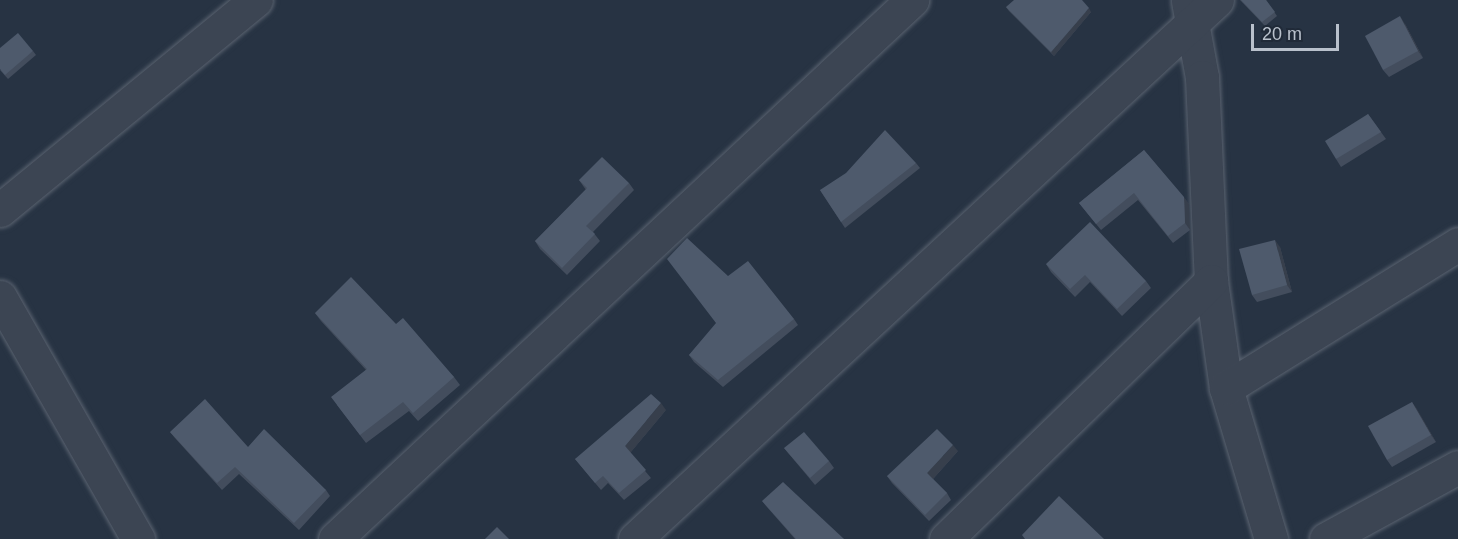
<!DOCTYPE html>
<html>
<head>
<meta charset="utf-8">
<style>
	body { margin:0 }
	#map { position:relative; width:1458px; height:539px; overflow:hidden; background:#273343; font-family:Arial,sans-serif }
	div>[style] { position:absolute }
	.roads { filter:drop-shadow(0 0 2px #5a6370) drop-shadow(0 0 2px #5a6370) }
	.minor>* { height:33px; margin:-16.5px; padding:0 16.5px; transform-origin:16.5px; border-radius:16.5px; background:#3c4553 }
	.wall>* { inset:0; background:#434d5d }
	.shaded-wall>* { inset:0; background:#373f4c }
	.building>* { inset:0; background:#4e5a6c }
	span { translate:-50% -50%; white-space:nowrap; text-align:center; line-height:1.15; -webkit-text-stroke:4.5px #202a38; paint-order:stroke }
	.scale { position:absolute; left:1251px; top:24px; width:88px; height:27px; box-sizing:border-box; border:3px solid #b9c1cc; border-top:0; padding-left:8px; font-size:18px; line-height:21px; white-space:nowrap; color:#b9c1cc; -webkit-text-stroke:4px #202a38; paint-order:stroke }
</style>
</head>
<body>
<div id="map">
	<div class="roads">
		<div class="minor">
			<div style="left:1188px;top:1px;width:77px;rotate:79.6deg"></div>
			<div style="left:1202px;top:77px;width:204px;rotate:87.5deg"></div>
			<div style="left:1211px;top:281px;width:108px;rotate:82deg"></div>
			<div style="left:1226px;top:388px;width:158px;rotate:73.4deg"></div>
			<div style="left:0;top:210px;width:331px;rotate:-39.4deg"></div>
			<div style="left:0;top:297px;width:279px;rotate:60.3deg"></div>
			<div style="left:1226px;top:388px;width:273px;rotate:-31.8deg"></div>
			<div style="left:335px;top:539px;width:790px;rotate:-43.05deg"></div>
			<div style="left:635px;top:539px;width:793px;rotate:-42.8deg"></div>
			<div style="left:946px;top:539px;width:370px;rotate:-44.2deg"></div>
			<div style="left:1326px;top:539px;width:150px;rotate:-28.6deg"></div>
		</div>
	</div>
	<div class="wall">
		<div style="clip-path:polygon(1240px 0,1266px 0,1277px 16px,1265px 26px)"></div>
		<div style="clip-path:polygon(1006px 7px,1091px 12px,1054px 56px,1009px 11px)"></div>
		<div style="clip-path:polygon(1405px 24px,1423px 58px,1389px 77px,1383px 70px)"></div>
		<div style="clip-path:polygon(33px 51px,36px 55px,8px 79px,0 70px)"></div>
		<div style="clip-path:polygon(1368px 114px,1386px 139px,1341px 167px,1336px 159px)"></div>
		<div style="clip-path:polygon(1144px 150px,1189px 204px,1190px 230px,1173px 243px,1138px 200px,1101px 230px,1079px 203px)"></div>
		<div style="clip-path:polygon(916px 163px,920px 168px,845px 228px,820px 190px)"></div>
		<div style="clip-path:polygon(579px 180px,629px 183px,634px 190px,593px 232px,600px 241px,567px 275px,540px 249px,535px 241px,586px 190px)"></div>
		<div style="clip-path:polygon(1280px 247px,1292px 292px,1257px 302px,1252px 295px)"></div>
		<div style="clip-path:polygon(1046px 264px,1146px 281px,1151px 288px,1122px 316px,1090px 282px,1075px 297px,1051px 272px)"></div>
		<div style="clip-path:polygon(728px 276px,794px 319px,798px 325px,723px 387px,694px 362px,689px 355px,716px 324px)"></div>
		<div style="clip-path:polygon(315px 313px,396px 324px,454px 377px,460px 385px,418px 421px,409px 411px,366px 443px,337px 405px,366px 370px,321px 321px)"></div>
		<div style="clip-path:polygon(1412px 402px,1436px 442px,1392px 467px,1387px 460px)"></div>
		<div style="clip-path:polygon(666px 410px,630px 453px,651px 478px,624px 500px,608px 483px,601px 490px,575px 459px)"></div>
		<div style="clip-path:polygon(170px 432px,248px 447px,326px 490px,330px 496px,299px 530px,239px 474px,222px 490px,175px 438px)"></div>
		<div style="clip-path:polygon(784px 448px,829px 461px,834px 468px,815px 485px)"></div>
		<div style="clip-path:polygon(958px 451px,933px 479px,947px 493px,951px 500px,929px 521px,892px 483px,887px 476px)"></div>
		<div style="clip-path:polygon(762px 501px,844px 539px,795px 539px,767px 507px)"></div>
	</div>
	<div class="shaded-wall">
		<div style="clip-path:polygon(1089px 8px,1091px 12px,1054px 56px,1051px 52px)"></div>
		<div style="clip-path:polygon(1400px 16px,1405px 24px,1423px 58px,1418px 51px)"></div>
		<div style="clip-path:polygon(1184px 197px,1189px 204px,1190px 230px,1185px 223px)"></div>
		<div style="clip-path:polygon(1275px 240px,1280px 247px,1292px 292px,1287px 285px)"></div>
		<div style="clip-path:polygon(1412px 402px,1417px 409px,1436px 442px,1431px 435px)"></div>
		<div style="clip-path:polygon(661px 403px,666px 410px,630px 453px,625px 446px)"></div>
		<div style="clip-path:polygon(953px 445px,958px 451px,932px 480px,927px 473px)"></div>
	</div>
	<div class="building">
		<div style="clip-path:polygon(1014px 0,1082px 0,1089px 8px,1051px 52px,1006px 7px)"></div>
		<div style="clip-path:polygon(1241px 0,1266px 0,1275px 12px,1262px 22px)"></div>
		<div style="clip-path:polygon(1400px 16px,1418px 51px,1383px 70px,1365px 36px)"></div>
		<div style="clip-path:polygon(18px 33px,33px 51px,5px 75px,0 69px,0 48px)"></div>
		<div style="clip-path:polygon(1368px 114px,1381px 132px,1336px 159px,1325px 141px)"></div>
		<div style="clip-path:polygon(885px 130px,916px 163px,841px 222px,820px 190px,846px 173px)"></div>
		<div style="clip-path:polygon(1144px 150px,1184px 197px,1185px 223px,1168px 236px,1134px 193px,1096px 224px,1079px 203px)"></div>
		<div style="clip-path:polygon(602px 157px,629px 183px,586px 226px,595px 234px,562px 268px,535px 241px,587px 188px,579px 180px)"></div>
		<div style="clip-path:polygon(1090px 222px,1146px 281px,1117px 309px,1085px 275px,1070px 289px,1046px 264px)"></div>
		<div style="clip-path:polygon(687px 238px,728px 276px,748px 261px,794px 319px,718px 380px,689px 355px,716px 323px,667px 259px)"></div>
		<div style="clip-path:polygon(1275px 240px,1287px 285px,1252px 295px,1239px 249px)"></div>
		<div style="clip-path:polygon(351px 277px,396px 324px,403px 318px,454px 377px,413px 413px,403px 402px,360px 435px,331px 397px,367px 369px,315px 313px)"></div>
		<div style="clip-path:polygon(651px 394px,661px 403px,625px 446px,646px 470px,619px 493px,603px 476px,595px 483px,575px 459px)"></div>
		<div style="clip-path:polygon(205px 399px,248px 447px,264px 429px,326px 490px,294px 523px,235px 467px,217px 483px,170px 432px)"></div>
		<div style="clip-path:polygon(1412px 402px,1431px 435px,1387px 460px,1368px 426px)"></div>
		<div style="clip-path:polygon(937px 429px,953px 445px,927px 473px,947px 493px,925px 515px,887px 476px)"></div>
		<div style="clip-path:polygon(804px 432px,829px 461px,810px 478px,784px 448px)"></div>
		<div style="clip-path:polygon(783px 482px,844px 539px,796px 539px,762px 501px)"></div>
		<div style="clip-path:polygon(1059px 496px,1104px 539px,1025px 539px,1022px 535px)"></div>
		<div style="clip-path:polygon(497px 527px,509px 539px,485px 539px)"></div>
	</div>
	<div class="scale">20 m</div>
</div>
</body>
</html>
